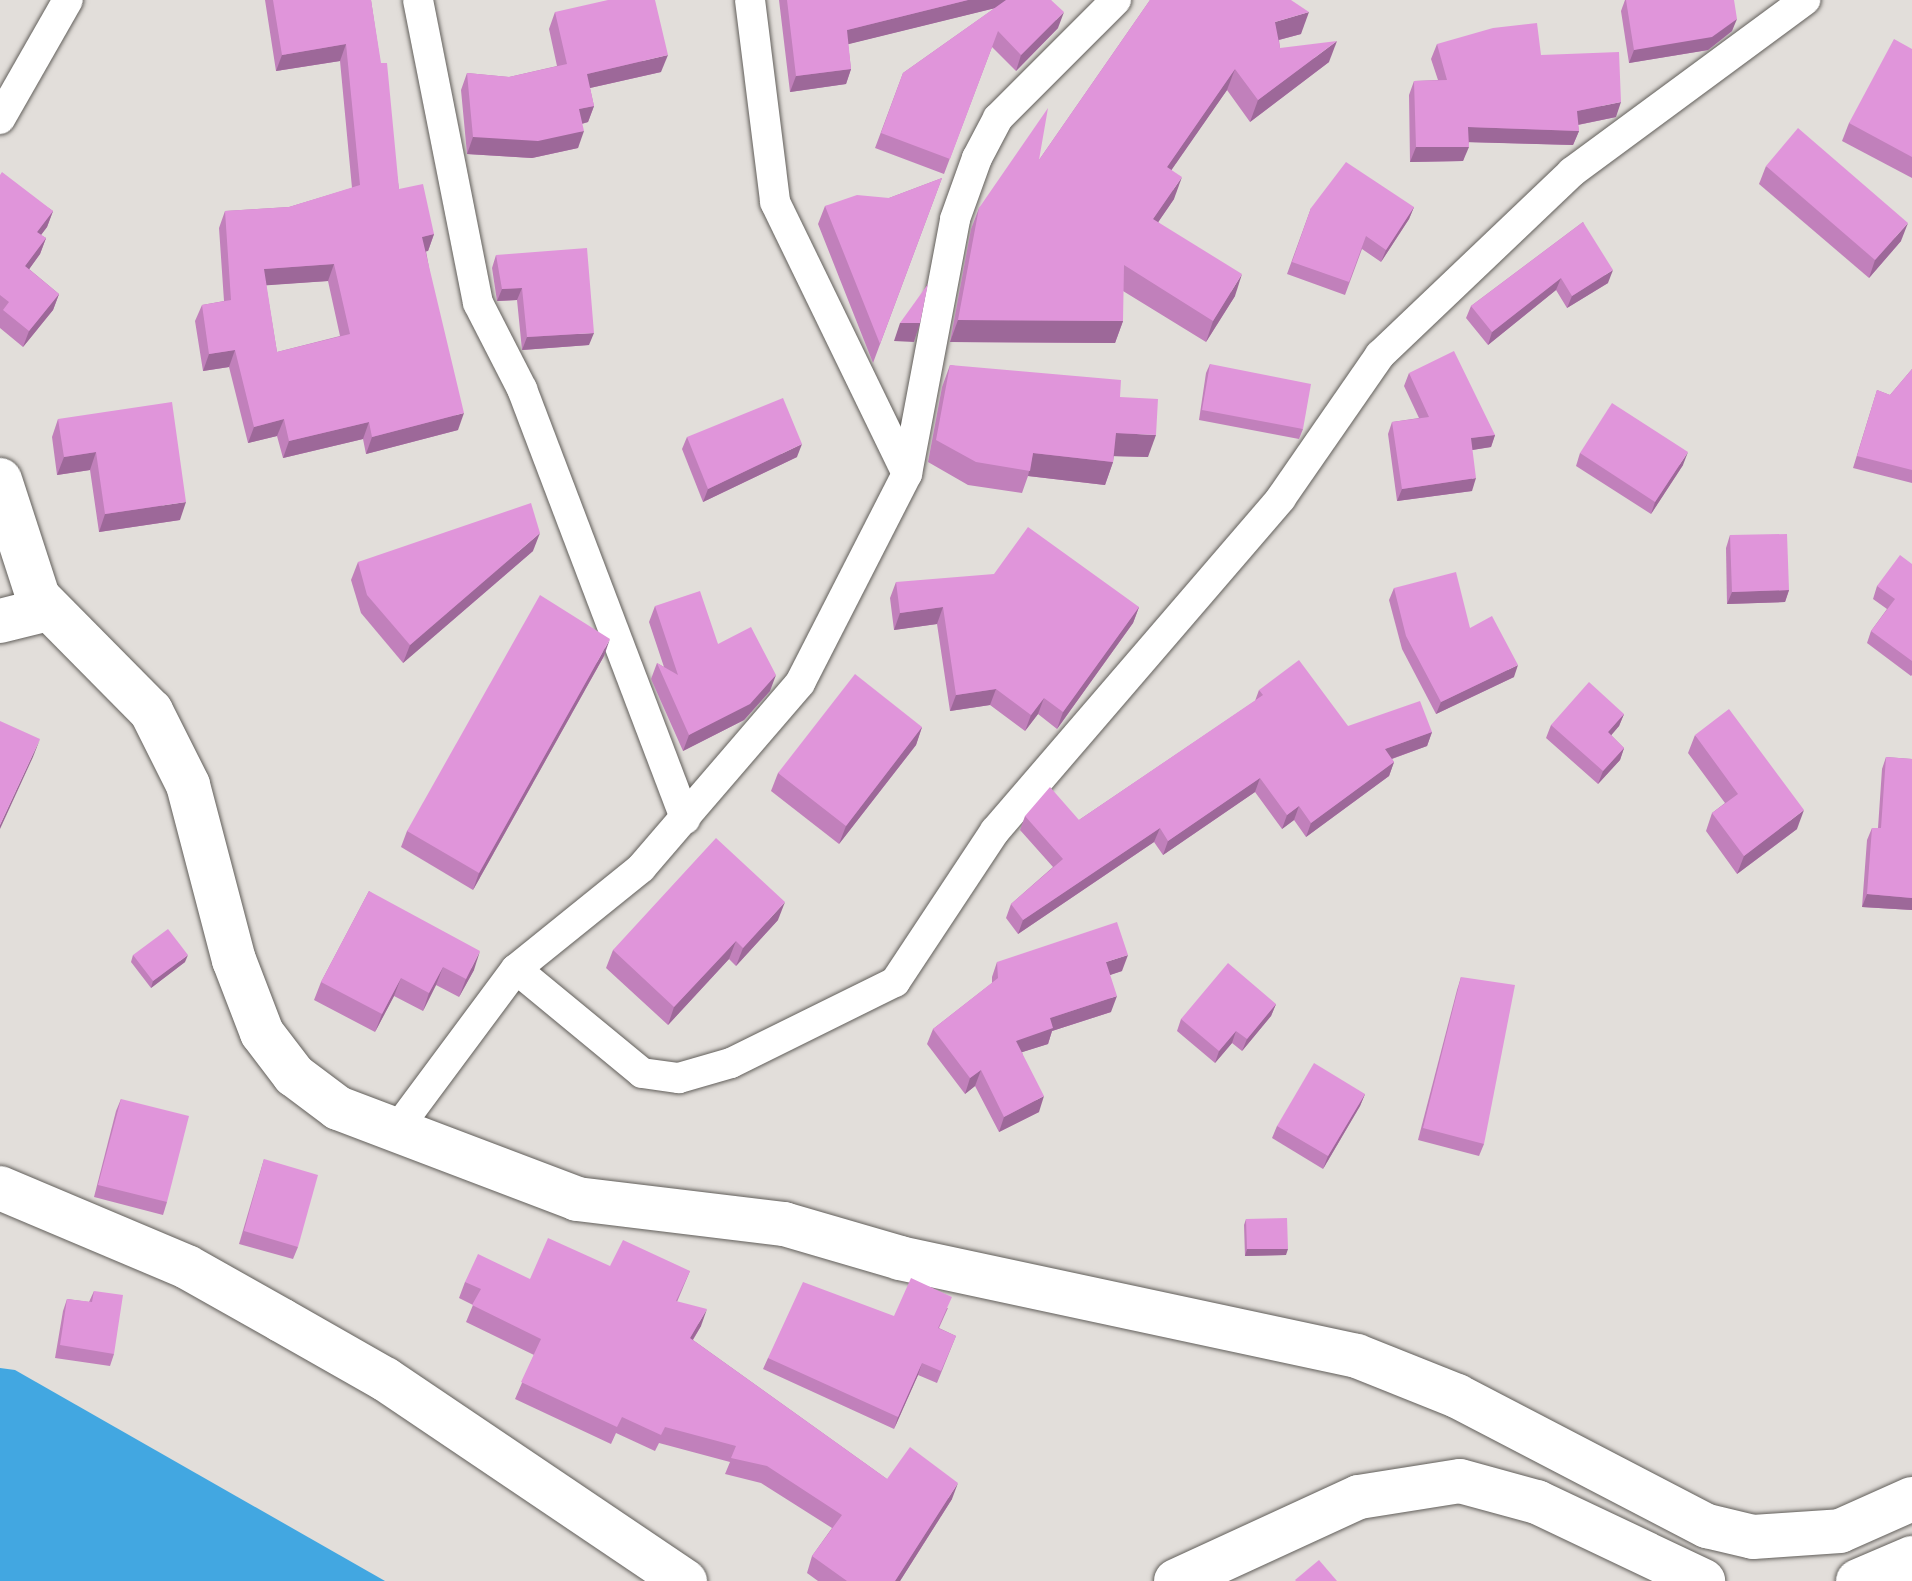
<!DOCTYPE html>
<html>
<head>
<meta charset="utf-8">
<style>
	body { margin:0 }
	#map { position:relative; width:1912px; height:1581px; overflow:hidden; background:#e2deda; font-family:Helvetica,sans-serif }
	div>[style] { position:absolute }
	.water>* { inset:0; background:#42a7e1 }
	.roads { filter:drop-shadow(0 0 2px #625f5b) drop-shadow(0 0 2px #625f5b) }
	.minor>* { height:30px; margin:-15px; padding:0 15px; transform-origin:15px; border-radius:15px; background:#fff }
	.secondary>* { height:44px; margin:-22px; padding:0 22px; transform-origin:22px; border-radius:22px; background:#fff }
	.wall>* { inset:0; background:#c180bb }
	.shaded-wall>* { inset:0; background:#9d6899 }
	.building>* { inset:0; background:#e095da }
	span { translate:-50% -50%; white-space:nowrap; text-align:center; line-height:1.15; -webkit-text-stroke:7px #e2deda; paint-order:stroke }
</style>
</head>
<body>
<div id="map">
	<div class="water">
		<div style="clip-path:polygon(0 1368px,15px 1370px,385px 1581px,0 1581px)"></div>
	</div>
	<div class="roads">
		<div class="minor">
			<div style="left:418px;top:0;width:309px;rotate:78.8deg"></div>
			<div style="left:478px;top:303px;width:97px;rotate:62.9deg"></div>
			<div style="left:522px;top:389px;width:460px;rotate:69.2deg"></div>
			<div style="left:750px;top:0;width:204px;rotate:82.9deg"></div>
			<div style="left:775px;top:202px;width:302px;rotate:64.1deg"></div>
			<div style="left:0;top:119px;width:137px;rotate:-60.3deg"></div>
			<div style="left:516px;top:969px;width:161px;rotate:-38.9deg"></div>
			<div style="left:641px;top:868px;width:244px;rotate:-49.3deg"></div>
			<div style="left:800px;top:683px;width:235px;rotate:-62.9deg"></div>
			<div style="left:907px;top:474px;width:259px;rotate:-79.3deg"></div>
			<div style="left:955px;top:219px;width:65px;rotate:-70.2deg"></div>
			<div style="left:977px;top:158px;width:45px;rotate:-62.3deg"></div>
			<div style="left:998px;top:118px;width:167px;rotate:-45deg"></div>
			<div style="left:394px;top:1133px;width:204px;rotate:-53.4deg"></div>
			<div style="left:516px;top:969px;width:163px;rotate:39.5deg"></div>
			<div style="left:642px;top:1073px;width:37px;rotate:8deg"></div>
			<div style="left:679px;top:1078px;width:54px;rotate:-16.1deg"></div>
			<div style="left:731px;top:1063px;width:183px;rotate:-26.3deg"></div>
			<div style="left:895px;top:982px;width:181px;rotate:-56.5deg"></div>
			<div style="left:995px;top:831px;width:439px;rotate:-49.3deg"></div>
			<div style="left:1281px;top:498px;width:174px;rotate:-55.3deg"></div>
			<div style="left:1380px;top:355px;width:265px;rotate:-43.6deg"></div>
			<div style="left:1572px;top:172px;width:290px;rotate:-36.4deg"></div>
		</div>
		<div class="secondary">
			<div style="left:0;top:480px;width:123px;rotate:72deg"></div>
			<div style="left:38px;top:597px;width:161px;rotate:45.3deg"></div>
			<div style="left:151px;top:711px;width:83px;rotate:63.4deg"></div>
			<div style="left:188px;top:785px;width:181px;rotate:75.3deg"></div>
			<div style="left:234px;top:960px;width:78px;rotate:69deg"></div>
			<div style="left:262px;top:1033px;width:53px;rotate:52.7deg"></div>
			<div style="left:294px;top:1075px;width:55px;rotate:36.9deg"></div>
			<div style="left:338px;top:1108px;width:256px;rotate:20.8deg"></div>
			<div style="left:577px;top:1199px;width:209px;rotate:6.9deg"></div>
			<div style="left:784px;top:1224px;width:121px;rotate:16.3deg"></div>
			<div style="left:900px;top:1258px;width:467px;rotate:12.1deg"></div>
			<div style="left:1357px;top:1356px;width:108px;rotate:21.8deg"></div>
			<div style="left:1457px;top:1396px;width:282px;rotate:27.5deg"></div>
			<div style="left:1707px;top:1526px;width:47px;rotate:13.4deg"></div>
			<div style="left:1753px;top:1537px;width:87px;rotate:-3.9deg"></div>
			<div style="left:1840px;top:1531px;width:79px;rotate:-24deg"></div>
			<div style="left:0;top:621px;width:49px;rotate:-14deg"></div>
			<div style="left:0;top:1188px;width:203px;rotate:22.9deg"></div>
			<div style="left:187px;top:1267px;width:108px;rotate:29.4deg"></div>
			<div style="left:281px;top:1320px;width:120px;rotate:29.6deg"></div>
			<div style="left:385px;top:1379px;width:362px;rotate:34deg"></div>
			<div style="left:1176px;top:1581px;width:201px;rotate:-24.7deg"></div>
			<div style="left:1359px;top:1497px;width:102px;rotate:-9deg"></div>
			<div style="left:1460px;top:1481px;width:80px;rotate:15.3deg"></div>
			<div style="left:1537px;top:1502px;width:184px;rotate:25.4deg"></div>
			<div style="left:1858px;top:1581px;width:59px;rotate:-23.1deg"></div>
		</div>
	</div>
	<div class="wall">
		<div style="clip-path:polygon(evenodd,265px 0,371px 0,399px 189px,434px 234px,428px 251px,426px 251px,458px 430px,366px 454px,363px 439px,283px 458px,277px 436px,248px 443px,229px 367px,203px 371px,195px 321px,202px 305px,224px 301px,219px 228px,225px 211px,289px 207px,352px 188px,340px 61px,276px 71px,265px 0,328px 281px,340px 336px,277px 352px,266px 285px,328px 281px)"></div>
		<div style="clip-path:polygon(779px 0,1051px 0,1058px 28px,1016px 71px,992px 47px,944px 174px,875px 148px,903px 73px,995px 8px,848px 44px,851px 69px,846px 84px,790px 92px)"></div>
		<div style="clip-path:polygon(1150px 0,1301px 34px,1279px 40px,1280px 48px,1329px 62px,1250px 122px,1227px 90px,1171px 170px,1174px 199px,1158px 222px,1235px 296px,1206px 342px,1123px 291px,1123px 321px,1115px 343px,950px 342px,971px 229px,979px 208px,1039px 160px)"></div>
		<div style="clip-path:polygon(1625px 0,1734px 0,1732px 31px,1708px 50px,1629px 63px,1621px 11px)"></div>
		<div style="clip-path:polygon(555px 12px,661px 72px,590px 88px,594px 106px,588px 122px,582px 124px,578px 148px,532px 158px,467px 154px,461px 90px,467px 73px,509px 77px,557px 66px,549px 29px)"></div>
		<div style="clip-path:polygon(1437px 44px,1541px 55px,1616px 117px,1578px 125px,1579px 131px,1573px 145px,1469px 142px,1463px 161px,1410px 162px,1409px 95px,1414px 81px,1438px 80px,1431px 59px)"></div>
		<div style="clip-path:polygon(1912px 49px,1912px 178px,1842px 141px,1849px 123px)"></div>
		<div style="clip-path:polygon(1766px 166px,1901px 241px,1869px 278px,1759px 184px)"></div>
		<div style="clip-path:polygon(0 175px,53px 211px,47px 227px,41px 235px,46px 238px,40px 254px,29px 269px,59px 294px,53px 310px,23px 347px,0 328px)"></div>
		<div style="clip-path:polygon(942px 178px,873px 363px,818px 224px,825px 206px,889px 198px)"></div>
		<div style="clip-path:polygon(1414px 207px,1409px 219px,1381px 262px,1362px 249px,1345px 295px,1287px 274px,1311px 208px)"></div>
		<div style="clip-path:polygon(1583px 222px,1608px 283px,1567px 308px,1556px 290px,1488px 345px,1466px 318px,1471px 306px)"></div>
		<div style="clip-path:polygon(496px 255px,589px 345px,522px 350px,517px 300px,497px 301px,492px 268px)"></div>
		<div style="clip-path:polygon(1210px 364px,1303px 429px,1299px 439px,1199px 420px,1206px 373px)"></div>
		<div style="clip-path:polygon(950px 365px,1120px 397px,1148px 457px,1114px 456px,1113px 462px,1105px 485px,1028px 476px,1022px 493px,968px 485px,928px 462px,942px 387px)"></div>
		<div style="clip-path:polygon(1912px 369px,1912px 483px,1853px 468px,1877px 390px,1890px 395px)"></div>
		<div style="clip-path:polygon(1409px 373px,1495px 435px,1491px 447px,1472px 450px,1472px 491px,1397px 501px,1388px 434px,1392px 422px,1419px 418px,1404px 386px)"></div>
		<div style="clip-path:polygon(58px 419px,180px 520px,99px 532px,90px 470px,57px 475px,52px 437px)"></div>
		<div style="clip-path:polygon(687px 437px,797px 457px,703px 502px,682px 449px)"></div>
		<div style="clip-path:polygon(1580px 453px,1683px 465px,1651px 514px,1576px 466px)"></div>
		<div style="clip-path:polygon(1730px 535px,1789px 590px,1785px 602px,1727px 604px,1726px 548px)"></div>
		<div style="clip-path:polygon(533px 551px,403px 663px,361px 613px,351px 580px,358px 562px)"></div>
		<div style="clip-path:polygon(1912px 564px,1912px 675px,1911px 676px,1867px 643px,1871px 631px,1887px 609px,1873px 599px,1877px 586px)"></div>
		<div style="clip-path:polygon(896px 582px,1139px 607px,1133px 623px,1057px 729px,1038px 714px,1025px 731px,990px 705px,950px 711px,937px 624px,894px 630px,890px 598px)"></div>
		<div style="clip-path:polygon(1394px 588px,1470px 628px,1514px 677px,1436px 714px,1402px 649px,1389px 600px)"></div>
		<div style="clip-path:polygon(655px 606px,718px 644px,770px 691px,744px 720px,683px 751px,651px 679px,657px 663px,664px 667px,649px 622px)"></div>
		<div style="clip-path:polygon(604px 656px,473px 890px,401px 847px,407px 831px)"></div>
		<div style="clip-path:polygon(1259px 690px,1348px 726px,1432px 732px,1427px 746px,1392px 759px,1394px 762px,1389px 776px,1306px 837px,1294px 820px,1282px 829px,1255px 792px,1163px 855px,1154px 842px,1018px 934px,1006px 918px,1011px 904px,1053px 867px,1020px 830px,1025px 816px,1079px 820px,1255px 701px)"></div>
		<div style="clip-path:polygon(1624px 714px,1619px 726px,1611px 735px,1624px 748px,1620px 760px,1598px 784px,1546px 738px,1551px 725px)"></div>
		<div style="clip-path:polygon(922px 727px,916px 745px,839px 844px,771px 791px,778px 773px)"></div>
		<div style="clip-path:polygon(1695px 735px,1797px 829px,1737px 874px,1706px 831px,1712px 813px,1725px 803px,1688px 753px)"></div>
		<div style="clip-path:polygon(1886px 757px,1912px 759px,1912px 910px,1862px 907px,1867px 840px,1872px 828px,1878px 828px,1882px 769px)"></div>
		<div style="clip-path:polygon(369px 891px,474px 970px,459px 997px,436px 985px,423px 1011px,394px 996px,375px 1032px,314px 1000px,321px 982px)"></div>
		<div style="clip-path:polygon(778px 920px,736px 966px,729px 959px,668px 1025px,606px 968px,613px 950px)"></div>
		<div style="clip-path:polygon(133px 955px,185px 962px,151px 988px,131px 962px)"></div>
		<div style="clip-path:polygon(997px 962px,1122px 971px,1110px 975px,1111px 1012px,1052px 1031px,1048px 1044px,1022px 1052px,1039px 1112px,999px 1132px,975px 1086px,965px 1094px,927px 1044px,933px 1029px,992px 983px,992px 977px)"></div>
		<div style="clip-path:polygon(1461px 977px,1484px 1144px,1479px 1156px,1418px 1140px,1457px 990px)"></div>
		<div style="clip-path:polygon(1276px 1004px,1271px 1016px,1242px 1051px,1232px 1043px,1215px 1063px,1177px 1031px,1181px 1019px)"></div>
		<div style="clip-path:polygon(1365px 1094px,1360px 1106px,1323px 1169px,1272px 1138px,1277px 1126px)"></div>
		<div style="clip-path:polygon(121px 1099px,167px 1202px,163px 1215px,94px 1197px,116px 1111px)"></div>
		<div style="clip-path:polygon(264px 1159px,298px 1247px,293px 1259px,239px 1244px)"></div>
		<div style="clip-path:polygon(1246px 1219px,1286px 1255px,1245px 1256px,1244px 1225px)"></div>
		<div style="clip-path:polygon(610px 1266px,690px 1271px,677px 1302px,701px 1326px,693px 1340px,887px 1479px,952px 1499px,900px 1581px,818px 1581px,807px 1573px,812px 1556px,832px 1528px,761px 1483px,725px 1474px,730px 1462px,659px 1443px,655px 1451px,616px 1433px,611px 1444px,515px 1399px,534px 1355px,466px 1322px,473px 1305px,459px 1298px,465px 1282px,530px 1279px)"></div>
		<div style="clip-path:polygon(94px 1291px,114px 1354px,110px 1366px,55px 1358px,63px 1311px,67px 1299px,89px 1302px)"></div>
		<div style="clip-path:polygon(948px 1308px,939px 1328px,956px 1336px,937px 1383px,918px 1375px,894px 1429px,763px 1369px,768px 1358px,894px 1316px)"></div>
	</div>
	<div class="shaded-wall">
		<div style="clip-path:polygon(968px 0,1021px 0,1020px 2px,841px 46px,847px 30px)"></div>
		<div style="clip-path:polygon(1064px 12px,1058px 28px,1016px 71px,1021px 55px)"></div>
		<div style="clip-path:polygon(1309px 12px,1301px 34px,1267px 43px,1275px 22px)"></div>
		<div style="clip-path:polygon(1737px 19px,1732px 31px,1708px 50px,1629px 63px,1634px 50px)"></div>
		<div style="clip-path:polygon(1337px 41px,1329px 62px,1250px 122px,1258px 100px)"></div>
		<div style="clip-path:polygon(346px 44px,340px 61px,276px 71px,282px 55px)"></div>
		<div style="clip-path:polygon(668px 55px,661px 72px,581px 90px,587px 74px)"></div>
		<div style="clip-path:polygon(851px 69px,846px 84px,790px 92px,796px 76px)"></div>
		<div style="clip-path:polygon(1235px 69px,1227px 90px,1159px 188px,1167px 167px)"></div>
		<div style="clip-path:polygon(1621px 102px,1616px 117px,1572px 126px,1577px 111px)"></div>
		<div style="clip-path:polygon(594px 106px,588px 122px,573px 126px,579px 109px)"></div>
		<div style="clip-path:polygon(1468px 127px,1579px 131px,1573px 145px,1463px 142px)"></div>
		<div style="clip-path:polygon(584px 131px,578px 148px,532px 158px,467px 154px,473px 137px)"></div>
		<div style="clip-path:polygon(1416px 147px,1469px 147px,1463px 161px,1410px 162px)"></div>
		<div style="clip-path:polygon(1182px 177px,1174px 199px,1146px 240px,1153px 219px)"></div>
		<div style="clip-path:polygon(1414px 207px,1409px 219px,1381px 262px,1386px 250px)"></div>
		<div style="clip-path:polygon(53px 211px,47px 227px,31px 248px,37px 232px)"></div>
		<div style="clip-path:polygon(1908px 223px,1901px 241px,1869px 278px,1875px 260px)"></div>
		<div style="clip-path:polygon(434px 234px,428px 251px,416px 254px,422px 237px)"></div>
		<div style="clip-path:polygon(46px 238px,40px 254px,20px 282px,25px 266px)"></div>
		<div style="clip-path:polygon(334px 264px,328px 281px,257px 286px,264px 269px)"></div>
		<div style="clip-path:polygon(1613px 270px,1608px 283px,1567px 308px,1572px 296px)"></div>
		<div style="clip-path:polygon(1242px 274px,1235px 296px,1206px 342px,1213px 321px)"></div>
		<div style="clip-path:polygon(1561px 278px,1556px 290px,1488px 345px,1492px 332px)"></div>
		<div style="clip-path:polygon(522px 288px,517px 300px,497px 301px,502px 289px)"></div>
		<div style="clip-path:polygon(59px 294px,53px 310px,23px 347px,29px 331px)"></div>
		<div style="clip-path:polygon(958px 320px,1123px 321px,1115px 343px,950px 342px)"></div>
		<div style="clip-path:polygon(900px 323px,920px 323px,914px 342px,894px 341px)"></div>
		<div style="clip-path:polygon(594px 333px,589px 345px,522px 350px,527px 337px)"></div>
		<div style="clip-path:polygon(235px 350px,229px 367px,203px 371px,209px 354px)"></div>
		<div style="clip-path:polygon(464px 413px,458px 430px,366px 454px,372px 437px)"></div>
		<div style="clip-path:polygon(284px 419px,277px 436px,248px 443px,254px 427px)"></div>
		<div style="clip-path:polygon(369px 422px,363px 439px,283px 458px,289px 441px)"></div>
		<div style="clip-path:polygon(1116px 433px,1156px 435px,1148px 457px,1108px 456px)"></div>
		<div style="clip-path:polygon(1495px 435px,1491px 447px,1466px 451px,1471px 438px)"></div>
		<div style="clip-path:polygon(802px 444px,797px 457px,703px 502px,708px 489px)"></div>
		<div style="clip-path:polygon(96px 452px,90px 470px,57px 475px,64px 457px)"></div>
		<div style="clip-path:polygon(1688px 452px,1683px 465px,1651px 514px,1655px 502px)"></div>
		<div style="clip-path:polygon(1033px 453px,1113px 462px,1105px 485px,1028px 476px)"></div>
		<div style="clip-path:polygon(1476px 478px,1472px 491px,1397px 501px,1402px 489px)"></div>
		<div style="clip-path:polygon(186px 502px,180px 520px,99px 532px,105px 514px)"></div>
		<div style="clip-path:polygon(540px 533px,533px 551px,403px 663px,410px 645px)"></div>
		<div style="clip-path:polygon(1789px 590px,1785px 602px,1727px 604px,1732px 592px)"></div>
		<div style="clip-path:polygon(943px 607px,937px 624px,894px 630px,900px 613px)"></div>
		<div style="clip-path:polygon(1139px 607px,1133px 623px,1057px 729px,1063px 712px)"></div>
		<div style="clip-path:polygon(610px 639px,604px 656px,473px 890px,479px 873px)"></div>
		<div style="clip-path:polygon(1518px 665px,1514px 677px,1436px 714px,1441px 702px)"></div>
		<div style="clip-path:polygon(776px 675px,770px 691px,744px 720px,683px 751px,689px 735px)"></div>
		<div style="clip-path:polygon(996px 689px,990px 705px,950px 711px,956px 695px)"></div>
		<div style="clip-path:polygon(1044px 698px,1038px 714px,1025px 731px,1031px 715px)"></div>
		<div style="clip-path:polygon(1624px 714px,1619px 726px,1603px 745px,1608px 732px)"></div>
		<div style="clip-path:polygon(922px 727px,916px 745px,839px 844px,846px 826px)"></div>
		<div style="clip-path:polygon(1432px 732px,1427px 746px,1380px 763px,1385px 749px)"></div>
		<div style="clip-path:polygon(40px 739px,33px 757px,0 829px,0 825px)"></div>
		<div style="clip-path:polygon(1624px 748px,1620px 760px,1598px 784px,1603px 771px)"></div>
		<div style="clip-path:polygon(1394px 762px,1389px 776px,1306px 837px,1311px 823px)"></div>
		<div style="clip-path:polygon(1260px 778px,1255px 792px,1163px 855px,1168px 841px)"></div>
		<div style="clip-path:polygon(1299px 806px,1294px 820px,1282px 829px,1287px 815px)"></div>
		<div style="clip-path:polygon(1804px 810px,1797px 829px,1737px 874px,1744px 856px)"></div>
		<div style="clip-path:polygon(1160px 828px,1154px 842px,1018px 934px,1023px 920px)"></div>
		<div style="clip-path:polygon(1867px 894px,1912px 898px,1912px 910px,1862px 907px)"></div>
		<div style="clip-path:polygon(785px 902px,778px 920px,736px 966px,743px 948px)"></div>
		<div style="clip-path:polygon(736px 941px,729px 959px,668px 1025px,674px 1007px)"></div>
		<div style="clip-path:polygon(480px 951px,474px 970px,459px 997px,466px 979px)"></div>
		<div style="clip-path:polygon(188px 955px,185px 962px,151px 988px,153px 981px)"></div>
		<div style="clip-path:polygon(1128px 955px,1122px 971px,1101px 978px,1106px 962px)"></div>
		<div style="clip-path:polygon(443px 967px,436px 985px,423px 1011px,429px 993px)"></div>
		<div style="clip-path:polygon(401px 978px,394px 996px,375px 1032px,382px 1014px)"></div>
		<div style="clip-path:polygon(1117px 996px,1111px 1012px,1052px 1031px,1048px 1044px,1010px 1056px,1016px 1041px,1050px 1018px)"></div>
		<div style="clip-path:polygon(1276px 1004px,1271px 1016px,1242px 1051px,1247px 1039px)"></div>
		<div style="clip-path:polygon(1236px 1031px,1232px 1043px,1215px 1063px,1219px 1051px)"></div>
		<div style="clip-path:polygon(981px 1070px,975px 1086px,965px 1094px,970px 1078px)"></div>
		<div style="clip-path:polygon(1365px 1094px,1360px 1106px,1323px 1169px,1328px 1156px)"></div>
		<div style="clip-path:polygon(1044px 1096px,1039px 1112px,999px 1132px,1004px 1117px)"></div>
		<div style="clip-path:polygon(1247px 1249px,1288px 1249px,1286px 1255px,1245px 1256px)"></div>
		<div style="clip-path:polygon(707px 1309px,701px 1326px,684px 1354px,690px 1338px)"></div>
		<div style="clip-path:polygon(922px 1363px,918px 1375px,894px 1429px,898px 1417px)"></div>
		<div style="clip-path:polygon(958px 1483px,952px 1499px,900px 1581px,895px 1581px)"></div>
	</div>
	<div class="building">
		<div style="clip-path:polygon(evenodd,273px 0,371px 0,381px 63px,387px 63px,399px 189px,423px 184px,434px 234px,422px 237px,464px 413px,372px 437px,369px 422px,289px 441px,284px 419px,254px 427px,235px 350px,209px 354px,202px 305px,231px 300px,225px 211px,289px 207px,360px 185px,346px 44px,282px 55px,273px 0,334px 264px,350px 334px,277px 352px,264px 269px,334px 264px)"></div>
		<div style="clip-path:polygon(608px 0,655px 0,668px 55px,587px 74px,594px 106px,579px 109px,584px 131px,538px 141px,473px 137px,467px 73px,509px 77px,567px 64px,555px 12px)"></div>
		<div style="clip-path:polygon(787px 0,968px 0,847px 30px,851px 69px,796px 76px)"></div>
		<div style="clip-path:polygon(1006px 0,1051px 0,1064px 12px,1021px 55px,998px 31px,950px 159px,881px 133px,903px 73px)"></div>
		<div style="clip-path:polygon(1150px 0,1291px 0,1309px 12px,1275px 22px,1280px 48px,1337px 41px,1258px 100px,1235px 69px,1167px 167px,1182px 177px,1153px 219px,1242px 274px,1213px 321px,1124px 265px,1123px 321px,958px 320px,979px 208px,1048px 108px,1039px 160px)"></div>
		<div style="clip-path:polygon(1626px 0,1734px 0,1737px 19px,1712px 37px,1634px 50px)"></div>
		<div style="clip-path:polygon(1537px 23px,1541px 55px,1619px 52px,1621px 102px,1577px 111px,1579px 131px,1468px 127px,1469px 147px,1416px 147px,1414px 81px,1447px 80px,1437px 44px,1493px 28px)"></div>
		<div style="clip-path:polygon(1894px 39px,1912px 49px,1912px 157px,1849px 123px)"></div>
		<div style="clip-path:polygon(1798px 128px,1908px 223px,1875px 260px,1766px 166px)"></div>
		<div style="clip-path:polygon(1346px 162px,1414px 207px,1386px 250px,1366px 236px,1349px 282px,1292px 262px,1311px 208px)"></div>
		<div style="clip-path:polygon(2px 172px,53px 211px,37px 232px,46px 238px,25px 266px,59px 294px,29px 331px,3px 310px,9px 302px,0 295px,0 175px)"></div>
		<div style="clip-path:polygon(942px 178px,880px 344px,825px 206px,857px 195px,889px 198px)"></div>
		<div style="clip-path:polygon(1583px 222px,1613px 270px,1572px 296px,1561px 278px,1492px 332px,1471px 306px)"></div>
		<div style="clip-path:polygon(587px 248px,594px 333px,527px 337px,522px 288px,502px 289px,496px 255px)"></div>
		<div style="clip-path:polygon(928px 284px,920px 323px,900px 323px)"></div>
		<div style="clip-path:polygon(1454px 351px,1495px 435px,1471px 438px,1476px 478px,1402px 489px,1392px 422px,1429px 417px,1409px 373px)"></div>
		<div style="clip-path:polygon(1210px 364px,1311px 384px,1303px 429px,1202px 410px)"></div>
		<div style="clip-path:polygon(950px 365px,1121px 380px,1120px 397px,1158px 399px,1156px 435px,1116px 433px,1113px 462px,1033px 453px,1030px 471px,976px 462px,936px 440px)"></div>
		<div style="clip-path:polygon(1912px 369px,1912px 470px,1857px 456px,1877px 390px,1890px 395px)"></div>
		<div style="clip-path:polygon(783px 398px,802px 444px,708px 489px,687px 437px)"></div>
		<div style="clip-path:polygon(172px 402px,186px 502px,105px 514px,96px 452px,64px 457px,58px 419px)"></div>
		<div style="clip-path:polygon(1612px 403px,1688px 452px,1655px 502px,1580px 453px)"></div>
		<div style="clip-path:polygon(531px 503px,540px 533px,410px 645px,367px 595px,358px 562px)"></div>
		<div style="clip-path:polygon(1028px 527px,1139px 607px,1063px 712px,1044px 698px,1031px 715px,996px 689px,956px 695px,943px 607px,900px 613px,896px 582px,994px 574px)"></div>
		<div style="clip-path:polygon(1787px 534px,1789px 590px,1732px 592px,1730px 535px)"></div>
		<div style="clip-path:polygon(1900px 555px,1912px 564px,1912px 661px,1871px 631px,1895px 599px,1877px 586px)"></div>
		<div style="clip-path:polygon(1456px 572px,1470px 628px,1492px 616px,1518px 665px,1441px 702px,1406px 636px,1394px 588px)"></div>
		<div style="clip-path:polygon(700px 591px,718px 644px,751px 627px,776px 675px,750px 704px,689px 735px,657px 663px,678px 675px,655px 606px)"></div>
		<div style="clip-path:polygon(540px 595px,610px 639px,479px 873px,407px 831px)"></div>
		<div style="clip-path:polygon(1299px 660px,1348px 726px,1420px 701px,1432px 732px,1385px 749px,1394px 762px,1311px 823px,1299px 806px,1287px 815px,1260px 778px,1168px 841px,1160px 828px,1023px 920px,1011px 904px,1063px 859px,1025px 816px,1050px 787px,1079px 820px,1263px 695px,1259px 690px)"></div>
		<div style="clip-path:polygon(855px 674px,922px 727px,846px 826px,778px 773px)"></div>
		<div style="clip-path:polygon(1589px 682px,1624px 714px,1608px 732px,1624px 748px,1603px 771px,1551px 725px)"></div>
		<div style="clip-path:polygon(1729px 709px,1804px 810px,1744px 856px,1712px 813px,1738px 794px,1695px 735px)"></div>
		<div style="clip-path:polygon(0 721px,40px 739px,0 825px)"></div>
		<div style="clip-path:polygon(1886px 757px,1912px 759px,1912px 898px,1867px 894px,1872px 828px,1881px 828px)"></div>
		<div style="clip-path:polygon(716px 838px,785px 902px,743px 948px,736px 941px,674px 1007px,613px 950px)"></div>
		<div style="clip-path:polygon(369px 891px,480px 951px,466px 979px,443px 967px,429px 993px,401px 978px,382px 1014px,321px 982px)"></div>
		<div style="clip-path:polygon(1117px 922px,1128px 955px,1106px 962px,1117px 996px,1050px 1018px,1053px 1028px,1016px 1041px,1044px 1096px,1004px 1117px,981px 1070px,970px 1078px,933px 1029px,998px 978px,997px 962px)"></div>
		<div style="clip-path:polygon(168px 929px,188px 955px,153px 981px,133px 955px)"></div>
		<div style="clip-path:polygon(1228px 963px,1276px 1004px,1247px 1039px,1236px 1031px,1219px 1051px,1181px 1019px)"></div>
		<div style="clip-path:polygon(1461px 977px,1515px 985px,1484px 1144px,1423px 1128px)"></div>
		<div style="clip-path:polygon(1314px 1063px,1365px 1094px,1328px 1156px,1277px 1126px)"></div>
		<div style="clip-path:polygon(121px 1099px,189px 1116px,167px 1202px,98px 1185px)"></div>
		<div style="clip-path:polygon(264px 1159px,318px 1175px,298px 1247px,244px 1231px)"></div>
		<div style="clip-path:polygon(1287px 1218px,1288px 1249px,1247px 1249px,1246px 1219px)"></div>
		<div style="clip-path:polygon(548px 1238px,610px 1266px,623px 1240px,690px 1271px,676px 1301px,707px 1309px,690px 1338px,887px 1479px,910px 1447px,958px 1483px,895px 1581px,847px 1581px,812px 1556px,842px 1515px,767px 1466px,731px 1458px,736px 1446px,665px 1427px,661px 1435px,622px 1417px,617px 1427px,521px 1382px,541px 1339px,472px 1305px,481px 1289px,465px 1282px,478px 1254px,530px 1279px)"></div>
		<div style="clip-path:polygon(911px 1278px,952px 1297px,938px 1328px,956px 1336px,941px 1371px,922px 1363px,898px 1417px,768px 1358px,803px 1282px,894px 1316px)"></div>
		<div style="clip-path:polygon(94px 1291px,123px 1295px,114px 1354px,60px 1345px,67px 1299px,92px 1302px)"></div>
		<div style="clip-path:polygon(1319px 1560px,1337px 1581px,1296px 1581px,1295px 1580px)"></div>
	</div>
</div>
</body>
</html>
